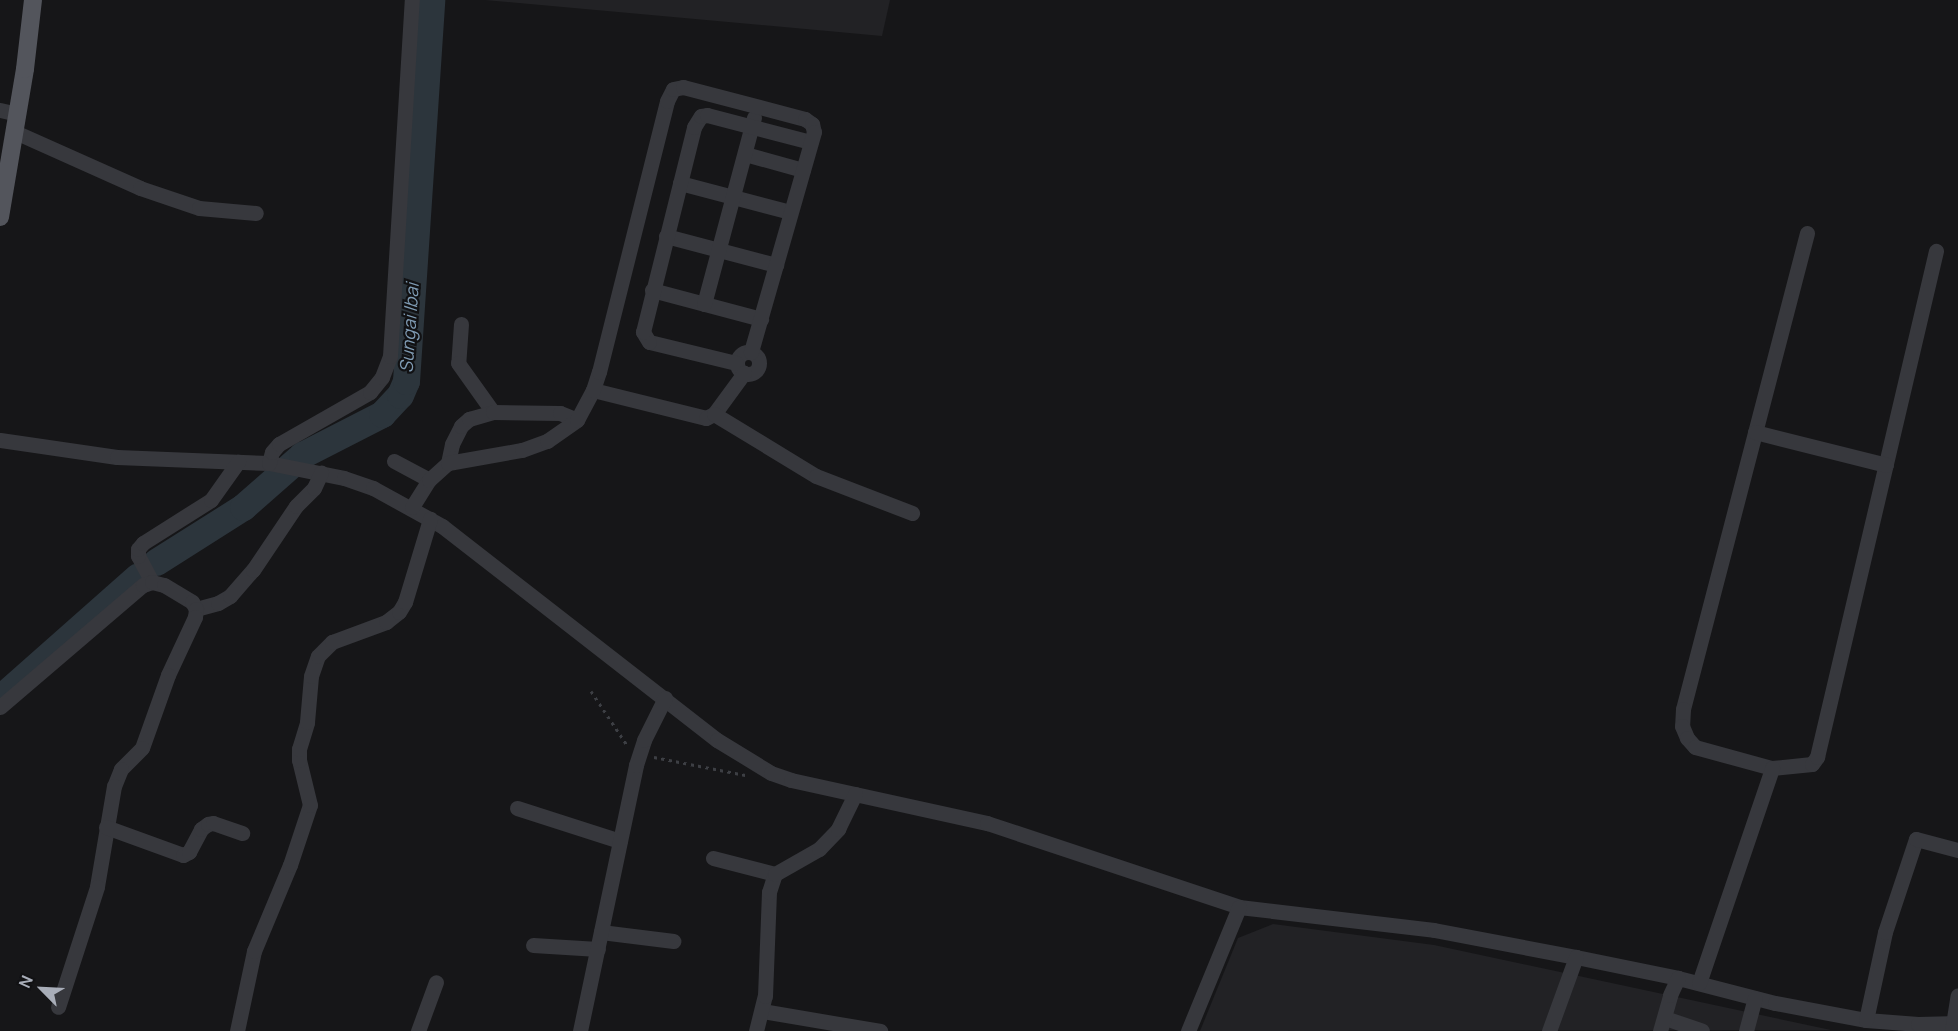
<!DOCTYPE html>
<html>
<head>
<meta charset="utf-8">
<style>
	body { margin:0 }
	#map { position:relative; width:1958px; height:1031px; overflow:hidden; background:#161618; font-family:Manrope,sans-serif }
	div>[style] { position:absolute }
	.built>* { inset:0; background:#222225 }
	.river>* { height:27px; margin:-13.5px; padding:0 13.5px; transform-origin:13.5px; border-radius:13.5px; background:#2c353c }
	.path>* { height:3px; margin-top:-1.5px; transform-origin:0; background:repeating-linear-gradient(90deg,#3d3f44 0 3px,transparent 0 7.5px) }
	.minor>* { height:15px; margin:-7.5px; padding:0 7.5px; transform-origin:7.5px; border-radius:7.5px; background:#37383d }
	.minor>.ring { margin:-7.5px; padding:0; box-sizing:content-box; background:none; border:15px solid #37383d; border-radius:50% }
	.major>* { height:18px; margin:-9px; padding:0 9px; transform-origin:9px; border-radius:9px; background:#53555c }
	span { translate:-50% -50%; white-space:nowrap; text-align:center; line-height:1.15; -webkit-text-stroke:4.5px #111113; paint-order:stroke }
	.water-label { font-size:18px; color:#7f9bb3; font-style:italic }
	.north { position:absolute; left:12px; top:959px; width:60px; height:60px; -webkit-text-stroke:4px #111113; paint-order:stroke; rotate:294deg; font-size:16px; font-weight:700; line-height:24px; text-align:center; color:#a8adb8 }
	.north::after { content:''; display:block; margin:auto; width:21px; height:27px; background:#a8adb8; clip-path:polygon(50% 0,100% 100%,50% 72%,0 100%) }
</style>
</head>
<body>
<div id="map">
	<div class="built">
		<div style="clip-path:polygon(485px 0,890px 0,882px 36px)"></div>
		<div style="clip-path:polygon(1273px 924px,1434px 945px,1831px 1030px,1200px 1031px,1238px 938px)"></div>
	</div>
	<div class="river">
		<div style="left:156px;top:562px;width:103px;rotate:-32.3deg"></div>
		<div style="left:243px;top:507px;width:79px;rotate:-41.4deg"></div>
		<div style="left:302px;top:455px;width:90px;rotate:-27.1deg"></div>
		<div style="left:382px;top:414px;width:26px;rotate:-47deg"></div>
		<div style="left:400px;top:395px;width:15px;rotate:-67deg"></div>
		<div style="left:406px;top:381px;width:382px;rotate:-86.2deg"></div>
		<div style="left:0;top:698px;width:183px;rotate:-41.5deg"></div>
	</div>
	<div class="path">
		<div style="left:591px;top:691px;width:65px;rotate:56.3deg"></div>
		<div style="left:654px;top:757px;width:93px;rotate:11.2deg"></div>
	</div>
	<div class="minor">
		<div style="left:0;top:110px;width:18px;rotate:13deg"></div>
		<div style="left:15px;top:132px;width:137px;rotate:24.1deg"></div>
		<div style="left:140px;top:188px;width:62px;rotate:18.7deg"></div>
		<div style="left:199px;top:208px;width:57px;rotate:5deg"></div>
		<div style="left:745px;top:154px;width:60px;rotate:15.4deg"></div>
		<div style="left:680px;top:183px;width:114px;rotate:14.8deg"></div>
		<div style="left:1807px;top:233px;width:492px;rotate:104.6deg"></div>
		<div style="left:1683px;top:709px;width:17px;rotate:93deg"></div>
		<div style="left:1682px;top:726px;width:13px;rotate:67deg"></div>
		<div style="left:1687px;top:738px;width:12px;rotate:48deg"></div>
		<div style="left:1695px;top:747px;width:80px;rotate:15.3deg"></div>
		<div style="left:1772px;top:768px;width:40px;rotate:-5.7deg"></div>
		<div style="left:1812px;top:764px;width:9px;rotate:-54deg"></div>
		<div style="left:1817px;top:757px;width:520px;rotate:-76.77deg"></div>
		<div style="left:666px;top:236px;width:114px;rotate:14.8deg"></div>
		<div style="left:652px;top:290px;width:113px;rotate:14.9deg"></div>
		<div style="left:704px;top:304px;width:193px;rotate:-75deg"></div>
		<div style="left:461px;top:324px;width:39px;rotate:94deg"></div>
		<div style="left:458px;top:363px;width:60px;rotate:54.5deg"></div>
		<div class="ring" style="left:737px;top:352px;width:7px;height:7px"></div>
		<div style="left:736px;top:363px;width:89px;rotate:-166.4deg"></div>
		<div style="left:649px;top:342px;width:12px;rotate:-121deg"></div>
		<div style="left:643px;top:332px;width:211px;rotate:-76deg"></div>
		<div style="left:694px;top:127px;width:13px;rotate:-58deg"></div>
		<div style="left:701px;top:116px;width:6px;rotate:-9deg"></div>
		<div style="left:707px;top:115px;width:107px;rotate:14.6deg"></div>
		<div style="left:593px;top:390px;width:116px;rotate:13.9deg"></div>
		<div style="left:706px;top:418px;width:9px;rotate:-27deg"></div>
		<div style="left:714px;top:414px;width:51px;rotate:-53.8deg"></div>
		<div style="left:714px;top:414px;width:119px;rotate:31.3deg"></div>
		<div style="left:816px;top:476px;width:103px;rotate:21.1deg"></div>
		<div style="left:1755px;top:432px;width:135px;rotate:14.1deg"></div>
		<div style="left:0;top:440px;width:118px;rotate:8.3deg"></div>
		<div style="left:117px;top:457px;width:152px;rotate:2.3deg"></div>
		<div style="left:269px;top:463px;width:76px;rotate:11.3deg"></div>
		<div style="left:344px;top:478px;width:31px;rotate:19deg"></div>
		<div style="left:373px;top:488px;width:79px;rotate:28.8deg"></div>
		<div style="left:442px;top:526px;width:348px;rotate:37.9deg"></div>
		<div style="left:717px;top:740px;width:63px;rotate:31.4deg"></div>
		<div style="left:771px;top:773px;width:21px;rotate:19deg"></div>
		<div style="left:791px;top:780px;width:201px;rotate:12.4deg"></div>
		<div style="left:987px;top:823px;width:266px;rotate:18.4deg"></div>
		<div style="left:1239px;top:907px;width:196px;rotate:6.7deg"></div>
		<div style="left:1434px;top:930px;width:145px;rotate:10.8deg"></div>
		<div style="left:1576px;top:957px;width:104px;rotate:11.6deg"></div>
		<div style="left:1678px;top:978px;width:100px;rotate:14.5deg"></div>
		<div style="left:1775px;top:1003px;width:93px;rotate:10.6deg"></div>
		<div style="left:1866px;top:1020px;width:52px;rotate:4.4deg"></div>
		<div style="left:1918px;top:1024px;width:40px;rotate:-1.4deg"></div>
		<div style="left:394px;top:461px;width:40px;rotate:28deg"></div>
		<div style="left:269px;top:463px;width:11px;rotate:-75deg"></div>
		<div style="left:272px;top:452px;width:11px;rotate:-49deg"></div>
		<div style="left:279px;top:444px;width:105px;rotate:-29.7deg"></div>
		<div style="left:370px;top:392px;width:19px;rotate:-51deg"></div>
		<div style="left:382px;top:377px;width:22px;rotate:-69deg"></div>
		<div style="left:390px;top:356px;width:357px;rotate:-86.5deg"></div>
		<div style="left:448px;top:463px;width:19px;rotate:-78deg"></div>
		<div style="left:452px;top:444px;width:20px;rotate:-63deg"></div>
		<div style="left:461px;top:426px;width:11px;rotate:-41deg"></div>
		<div style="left:469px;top:419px;width:25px;rotate:-16deg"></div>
		<div style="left:493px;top:412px;width:67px;rotate:0.9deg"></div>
		<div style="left:560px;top:413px;width:18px;rotate:22deg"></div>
		<div style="left:412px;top:507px;width:32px;rotate:-58deg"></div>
		<div style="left:429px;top:480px;width:25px;rotate:-42deg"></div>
		<div style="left:448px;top:463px;width:75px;rotate:-10deg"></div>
		<div style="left:522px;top:450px;width:27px;rotate:-20deg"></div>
		<div style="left:547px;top:441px;width:37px;rotate:-35deg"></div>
		<div style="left:577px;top:420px;width:34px;rotate:-62deg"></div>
		<div style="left:593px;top:390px;width:19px;rotate:-72deg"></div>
		<div style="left:599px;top:372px;width:279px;rotate:-75.9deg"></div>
		<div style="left:667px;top:101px;width:13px;rotate:-63deg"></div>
		<div style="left:673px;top:89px;width:10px;rotate:-11deg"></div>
		<div style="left:683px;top:87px;width:126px;rotate:14.7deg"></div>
		<div style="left:805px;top:119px;width:9px;rotate:36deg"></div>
		<div style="left:812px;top:124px;width:8px;rotate:76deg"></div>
		<div style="left:814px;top:132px;width:229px;rotate:106deg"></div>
		<div style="left:152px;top:582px;width:30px;rotate:-118deg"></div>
		<div style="left:138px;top:556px;width:7px;rotate:-90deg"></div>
		<div style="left:138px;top:549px;width:8px;rotate:-50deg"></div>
		<div style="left:143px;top:543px;width:80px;rotate:-32.3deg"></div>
		<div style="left:211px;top:500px;width:47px;rotate:-54.6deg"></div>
		<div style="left:196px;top:609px;width:23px;rotate:-15deg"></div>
		<div style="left:218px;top:603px;width:14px;rotate:-30deg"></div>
		<div style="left:230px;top:596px;width:35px;rotate:-49deg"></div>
		<div style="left:253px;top:570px;width:77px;rotate:-56.1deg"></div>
		<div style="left:296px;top:506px;width:25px;rotate:-45deg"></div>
		<div style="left:314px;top:488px;width:17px;rotate:-65deg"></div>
		<div style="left:0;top:707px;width:188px;rotate:-40.5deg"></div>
		<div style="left:143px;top:585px;width:9px;rotate:-18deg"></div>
		<div style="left:152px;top:582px;width:12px;rotate:14deg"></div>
		<div style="left:164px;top:585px;width:33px;rotate:31deg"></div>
		<div style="left:192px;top:602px;width:8px;rotate:60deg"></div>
		<div style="left:196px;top:609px;width:8px;rotate:97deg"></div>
		<div style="left:195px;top:617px;width:64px;rotate:115deg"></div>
		<div style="left:168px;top:675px;width:77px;rotate:109.6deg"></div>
		<div style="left:142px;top:748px;width:30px;rotate:135deg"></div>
		<div style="left:121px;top:769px;width:18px;rotate:112deg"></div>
		<div style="left:114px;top:786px;width:102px;rotate:99.6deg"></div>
		<div style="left:97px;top:887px;width:126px;rotate:108deg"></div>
		<div style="left:517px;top:808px;width:108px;rotate:17.8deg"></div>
		<div style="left:106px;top:827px;width:82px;rotate:20deg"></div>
		<div style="left:183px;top:855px;width:7px;rotate:-27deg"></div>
		<div style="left:189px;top:852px;width:26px;rotate:-62deg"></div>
		<div style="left:201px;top:829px;width:9px;rotate:-36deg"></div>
		<div style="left:208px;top:824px;width:5px;rotate:-11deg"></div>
		<div style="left:213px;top:823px;width:31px;rotate:19deg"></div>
		<div style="left:713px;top:858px;width:64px;rotate:14.5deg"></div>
		<div style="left:601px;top:932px;width:73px;rotate:7.1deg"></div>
		<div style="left:533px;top:945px;width:65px;rotate:3.5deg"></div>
		<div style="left:1699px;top:983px;width:227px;rotate:-71.2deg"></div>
		<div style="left:762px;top:1011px;width:120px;rotate:9.6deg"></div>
		<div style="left:1665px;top:1018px;width:39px;rotate:19deg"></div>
		<div style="left:1866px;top:1020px;width:90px;rotate:-77.8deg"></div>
		<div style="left:1885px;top:932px;width:98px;rotate:-71.6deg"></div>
		<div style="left:1916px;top:839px;width:43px;rotate:14.7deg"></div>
		<div style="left:237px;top:1031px;width:82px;rotate:-78deg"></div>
		<div style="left:254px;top:951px;width:93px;rotate:-67.3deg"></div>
		<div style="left:290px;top:865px;width:63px;rotate:-71.6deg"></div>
		<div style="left:310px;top:805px;width:46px;rotate:-103.7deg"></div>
		<div style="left:299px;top:760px;width:11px;rotate:-90deg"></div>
		<div style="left:299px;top:749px;width:28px;rotate:-73deg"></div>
		<div style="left:307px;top:722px;width:46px;rotate:-85deg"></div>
		<div style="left:311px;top:676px;width:21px;rotate:-71deg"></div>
		<div style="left:318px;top:656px;width:20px;rotate:-45deg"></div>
		<div style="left:332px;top:642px;width:58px;rotate:-20.3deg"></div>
		<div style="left:386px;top:622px;width:16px;rotate:-38deg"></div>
		<div style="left:399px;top:612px;width:12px;rotate:-59deg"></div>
		<div style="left:405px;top:602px;width:87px;rotate:-73.2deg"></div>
		<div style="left:418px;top:1031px;width:52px;rotate:-69.8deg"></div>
		<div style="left:580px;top:1031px;width:272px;rotate:-78.1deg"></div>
		<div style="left:636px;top:765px;width:26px;rotate:-72deg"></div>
		<div style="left:644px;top:740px;width:47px;rotate:-63.4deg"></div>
		<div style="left:756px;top:1031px;width:36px;rotate:-76deg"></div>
		<div style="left:765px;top:996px;width:104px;rotate:-87.8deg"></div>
		<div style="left:769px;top:892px;width:19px;rotate:-72deg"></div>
		<div style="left:775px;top:874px;width:51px;rotate:-29.6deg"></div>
		<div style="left:819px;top:849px;width:28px;rotate:-46deg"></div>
		<div style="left:838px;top:829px;width:39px;rotate:-64deg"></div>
		<div style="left:1188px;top:1031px;width:134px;rotate:-67.6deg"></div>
		<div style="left:1549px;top:1031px;width:79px;rotate:-70deg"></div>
		<div style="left:1660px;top:1031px;width:37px;rotate:-74deg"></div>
		<div style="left:1670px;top:995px;width:19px;rotate:-65deg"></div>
		<div style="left:1746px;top:1031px;width:34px;rotate:-75deg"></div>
		<div style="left:1952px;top:1031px;width:36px;rotate:-81deg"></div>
	</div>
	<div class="major">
		<div style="left:0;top:217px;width:150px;rotate:-80.4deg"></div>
		<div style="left:25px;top:69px;width:69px;rotate:-83.4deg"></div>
	</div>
	<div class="water-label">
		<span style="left:409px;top:328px;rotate:-86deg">Sungai Ibai</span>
	</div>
	<div class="north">N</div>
</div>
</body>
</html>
